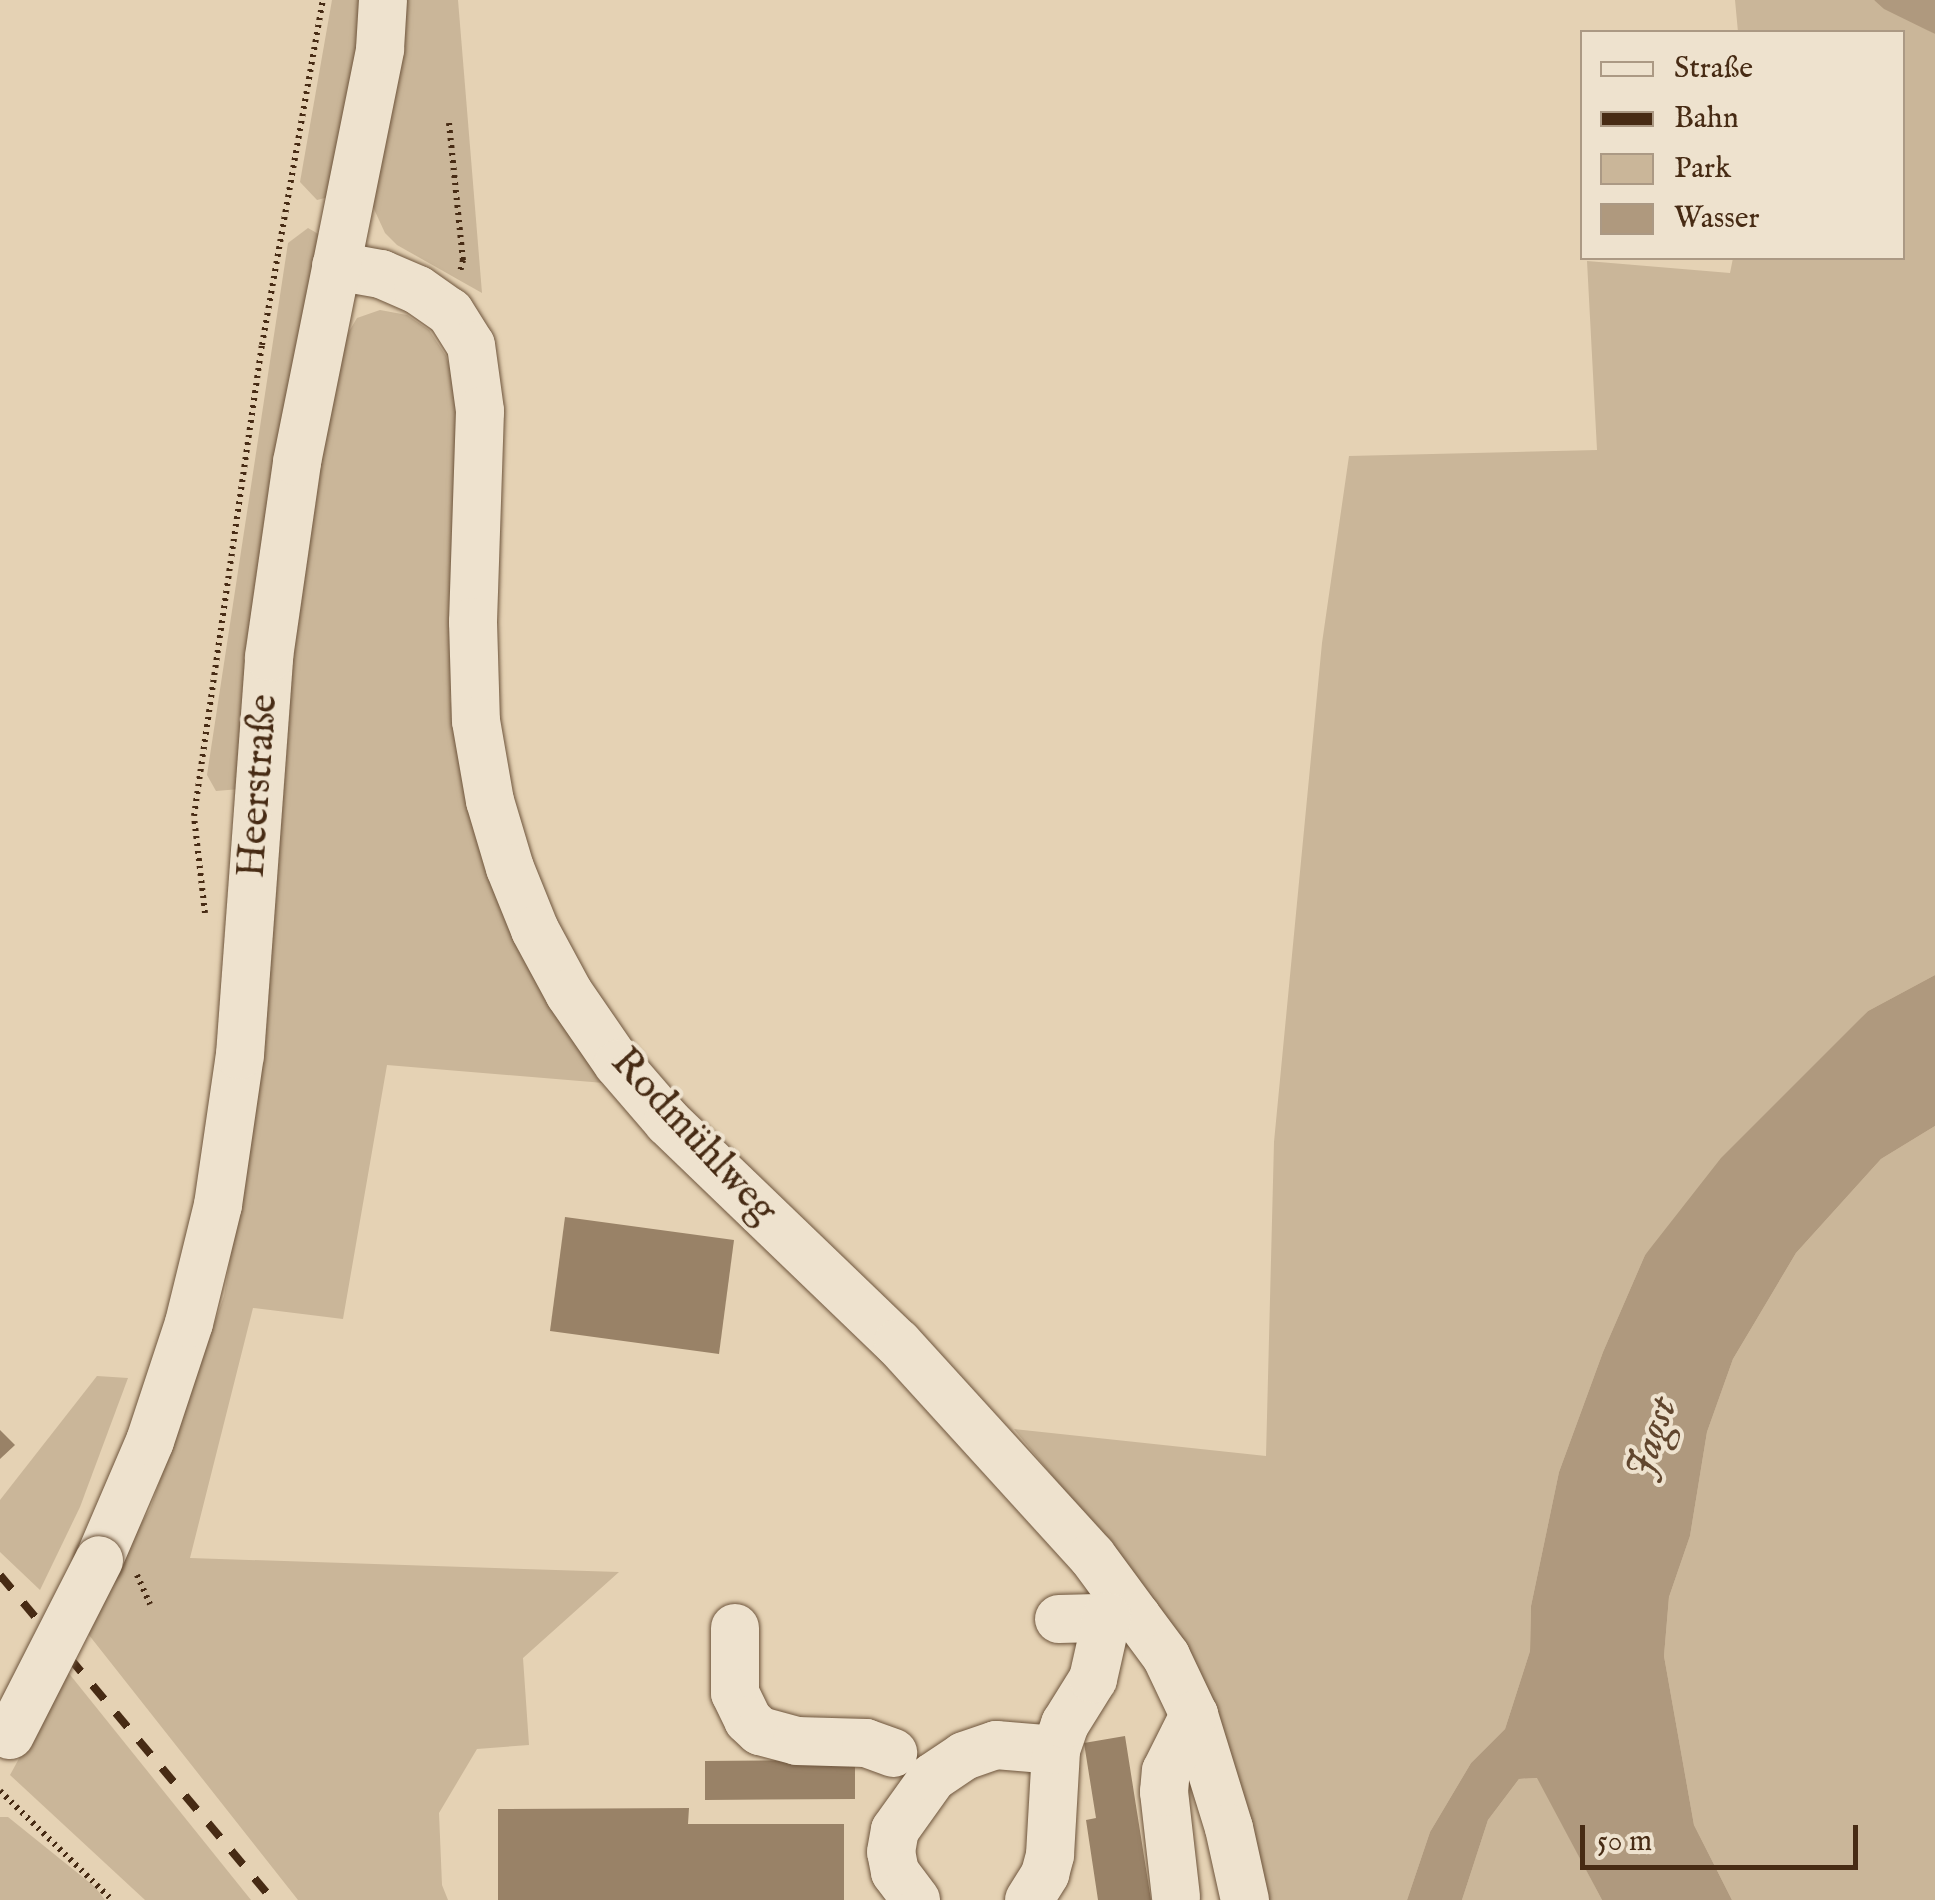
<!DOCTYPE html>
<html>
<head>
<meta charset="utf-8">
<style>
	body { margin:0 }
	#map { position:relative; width:1935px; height:1900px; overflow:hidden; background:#e5d2b4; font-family:"IM FELL English",serif }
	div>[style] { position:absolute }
	.green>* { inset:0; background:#cab699 }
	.water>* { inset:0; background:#af997e }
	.building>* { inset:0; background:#998267 }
	.path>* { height:6px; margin-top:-3px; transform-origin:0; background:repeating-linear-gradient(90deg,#472b14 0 2.5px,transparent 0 7.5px) }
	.roads { filter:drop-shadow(0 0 2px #6e553c) drop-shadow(0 0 2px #6e553c) }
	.minor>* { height:48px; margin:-24px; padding:0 24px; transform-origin:24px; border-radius:24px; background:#eee2ce }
	.rail>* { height:8px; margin-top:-4px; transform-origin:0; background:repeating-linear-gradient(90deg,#472b14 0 18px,transparent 0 36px) }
	.bridges { filter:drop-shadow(0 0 2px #6e553c) drop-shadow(0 0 2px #6e553c) }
	.minor-bridge>* { height:48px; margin:-24px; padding:0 24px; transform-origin:24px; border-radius:24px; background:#eee2ce }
	span { translate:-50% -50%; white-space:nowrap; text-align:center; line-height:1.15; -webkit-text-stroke:8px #eee2ce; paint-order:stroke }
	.street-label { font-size:40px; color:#472b14 }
	.water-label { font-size:42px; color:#61462e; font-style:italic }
	.legend { position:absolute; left:1580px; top:30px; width:325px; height:230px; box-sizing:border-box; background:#eee2ce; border:2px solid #ab9984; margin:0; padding:12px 18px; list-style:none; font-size:30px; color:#472b14 }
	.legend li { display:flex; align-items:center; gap:20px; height:50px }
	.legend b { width:50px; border:2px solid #ab9984 }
	.scale { position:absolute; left:1580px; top:1825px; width:278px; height:45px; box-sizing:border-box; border:5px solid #472b14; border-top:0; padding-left:12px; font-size:30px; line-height:35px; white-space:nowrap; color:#472b14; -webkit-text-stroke:8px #eee2ce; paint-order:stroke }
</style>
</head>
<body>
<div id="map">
	<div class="green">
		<div style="clip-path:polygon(332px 0,362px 0,348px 129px,329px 197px,317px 200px,300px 182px)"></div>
		<div style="clip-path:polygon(400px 0,458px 0,482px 293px,397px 245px,385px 233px,368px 196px)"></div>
		<div style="clip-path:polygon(1735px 0,1874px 0,1935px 34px,1935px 975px,1868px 1011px,1645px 1255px,1603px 1352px,1559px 1472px,1531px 1606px,1530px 1651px,1505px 1729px,1471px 1763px,1430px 1832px,1407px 1900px,1253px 1900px,1209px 1712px,1162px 1610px,1014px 1429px,1266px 1456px,1274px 1142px,1322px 643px,1349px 456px,1597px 450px,1587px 261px,1730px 273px,1733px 258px,1902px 258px,1902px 32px,1738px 32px)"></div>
		<div style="clip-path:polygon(308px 228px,320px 235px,240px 789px,216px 791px,207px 775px,288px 243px)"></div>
		<div style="clip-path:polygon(380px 310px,407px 315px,429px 330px,446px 356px,464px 413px,461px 549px,450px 700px,487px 851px,616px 1084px,387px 1065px,343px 1319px,253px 1308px,190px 1558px,619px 1572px,523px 1658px,529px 1745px,477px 1749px,439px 1813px,442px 1885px,448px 1900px,298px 1900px,85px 1630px,109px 1577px,150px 1509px,224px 1296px,250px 1138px,284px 690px,337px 352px,357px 318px)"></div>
		<div style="clip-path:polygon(1935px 1126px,1935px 1900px,1732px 1900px,1694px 1825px,1664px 1656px,1669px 1597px,1690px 1536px,1707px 1432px,1733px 1359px,1796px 1253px,1881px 1159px)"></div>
		<div style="clip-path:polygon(97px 1376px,128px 1378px,80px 1507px,40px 1590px,0 1552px,0 1500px)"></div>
		<div style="clip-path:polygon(67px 1671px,251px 1900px,145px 1900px,10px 1775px)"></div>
		<div style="clip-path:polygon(1538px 1778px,1602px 1900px,1462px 1900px,1488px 1820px,1519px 1779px)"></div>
		<div style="clip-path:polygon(0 1817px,8px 1817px,95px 1887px,105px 1900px,0 1900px)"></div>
	</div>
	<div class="water">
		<div style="clip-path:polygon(1874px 0,1935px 0,1935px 34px,1884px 9px)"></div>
		<div style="clip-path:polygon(1935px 975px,1935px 1126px,1881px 1159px,1796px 1253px,1733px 1359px,1707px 1432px,1690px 1536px,1669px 1597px,1664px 1656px,1694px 1825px,1732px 1900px,1602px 1900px,1537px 1778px,1519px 1779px,1488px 1820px,1462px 1900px,1407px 1900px,1430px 1832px,1471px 1763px,1505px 1729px,1530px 1651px,1531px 1606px,1559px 1472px,1603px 1352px,1645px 1255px,1721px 1158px,1868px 1011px)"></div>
	</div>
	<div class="building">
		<div style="clip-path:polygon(565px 1217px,734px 1240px,719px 1354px,550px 1331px)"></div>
		<div style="clip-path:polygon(0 1430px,15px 1445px,0 1459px)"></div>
		<div style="clip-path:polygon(1125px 1736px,1137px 1812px,1151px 1900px,1098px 1900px,1086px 1820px,1096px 1818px,1084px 1743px)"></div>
		<div style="clip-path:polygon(855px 1760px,855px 1799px,705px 1800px,705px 1761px)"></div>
		<div style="clip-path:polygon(689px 1808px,688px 1824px,844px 1824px,844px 1900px,498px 1900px,498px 1809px)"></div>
	</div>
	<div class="path">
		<div style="left:449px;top:123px;width:138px;rotate:84.2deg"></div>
		<div style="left:463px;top:260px;width:12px;rotate:104deg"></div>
		<div style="left:205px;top:913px;width:98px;rotate:-96.5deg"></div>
		<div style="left:194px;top:816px;width:476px;rotate:-81.8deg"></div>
		<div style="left:262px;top:345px;width:350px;rotate:-80deg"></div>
		<div style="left:137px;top:1575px;width:32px;rotate:66deg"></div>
		<div style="left:0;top:1791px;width:156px;rotate:44.2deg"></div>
	</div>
	<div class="roads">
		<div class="minor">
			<div style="left:336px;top:266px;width:46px;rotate:10.1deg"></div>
			<div style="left:381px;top:274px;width:40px;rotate:23.4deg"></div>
			<div style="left:418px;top:290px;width:39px;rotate:35deg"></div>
			<div style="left:450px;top:312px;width:39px;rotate:58deg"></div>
			<div style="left:471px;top:345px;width:67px;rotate:82.2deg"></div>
			<div style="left:480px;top:411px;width:211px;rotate:91.9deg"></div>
			<div style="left:473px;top:622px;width:99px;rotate:88.3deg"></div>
			<div style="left:476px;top:721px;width:81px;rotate:80.1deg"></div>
			<div style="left:490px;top:801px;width:70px;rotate:73.4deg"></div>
			<div style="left:510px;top:868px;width:67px;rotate:68deg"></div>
			<div style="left:535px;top:930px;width:72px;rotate:61.6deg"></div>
			<div style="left:569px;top:993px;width:86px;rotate:55.4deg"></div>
			<div style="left:618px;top:1064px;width:77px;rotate:49.2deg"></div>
			<div style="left:668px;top:1122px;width:319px;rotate:43.9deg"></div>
			<div style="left:898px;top:1343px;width:288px;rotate:47.7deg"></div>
			<div style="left:1092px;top:1556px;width:76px;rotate:53.6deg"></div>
			<div style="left:1137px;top:1617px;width:49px;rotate:53.4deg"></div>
			<div style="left:1166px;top:1656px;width:65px;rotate:64.6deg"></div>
			<div style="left:1194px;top:1715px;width:118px;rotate:72.8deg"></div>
			<div style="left:1229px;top:1828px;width:74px;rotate:77.5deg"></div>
			<div style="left:99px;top:1560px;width:129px;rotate:-66.8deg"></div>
			<div style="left:150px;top:1441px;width:124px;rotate:-71.7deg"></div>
			<div style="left:189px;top:1323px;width:122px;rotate:-76.2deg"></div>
			<div style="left:218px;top:1205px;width:152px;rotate:-81.7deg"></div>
			<div style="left:240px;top:1055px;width:399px;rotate:-85.8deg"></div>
			<div style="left:269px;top:657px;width:197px;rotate:-81.8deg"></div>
			<div style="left:297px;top:462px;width:421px;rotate:-78.6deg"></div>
			<div style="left:380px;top:49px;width:49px;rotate:-86.5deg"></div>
			<div style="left:1059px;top:1619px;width:78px;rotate:-1.5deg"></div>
			<div style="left:735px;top:1628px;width:65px;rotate:90deg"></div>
			<div style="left:735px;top:1693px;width:30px;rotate:64deg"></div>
			<div style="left:748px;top:1720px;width:16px;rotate:43deg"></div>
			<div style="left:760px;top:1731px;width:38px;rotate:15deg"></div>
			<div style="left:797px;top:1741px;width:69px;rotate:1.7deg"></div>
			<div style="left:866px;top:1743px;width:29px;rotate:20deg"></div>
			<div style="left:1176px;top:1897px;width:106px;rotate:-96.5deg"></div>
			<div style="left:1164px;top:1792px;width:21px;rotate:-85deg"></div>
			<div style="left:1166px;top:1771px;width:63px;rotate:-63.4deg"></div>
			<div style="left:916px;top:1900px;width:35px;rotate:-127deg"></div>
			<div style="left:895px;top:1872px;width:20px;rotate:-101deg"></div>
			<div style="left:891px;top:1852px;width:22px;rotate:-80deg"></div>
			<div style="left:895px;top:1830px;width:65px;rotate:-54.4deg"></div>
			<div style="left:933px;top:1777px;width:37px;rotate:-34deg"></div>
			<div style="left:964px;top:1756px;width:34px;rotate:-19deg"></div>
			<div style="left:996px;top:1745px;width:60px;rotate:4.8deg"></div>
			<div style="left:1029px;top:1900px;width:31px;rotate:-58deg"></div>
			<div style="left:1045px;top:1874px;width:20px;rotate:-75deg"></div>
			<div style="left:1050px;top:1855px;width:105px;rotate:-86.7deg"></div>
			<div style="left:1056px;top:1750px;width:28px;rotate:-71deg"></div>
			<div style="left:1065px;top:1724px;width:53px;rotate:-58.1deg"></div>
			<div style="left:1093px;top:1679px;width:64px;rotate:-77.3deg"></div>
		</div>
	</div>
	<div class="rail">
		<div style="left:0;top:1575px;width:424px;rotate:50deg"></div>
	</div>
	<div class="bridges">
		<div class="minor-bridge">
			<div style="left:10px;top:1735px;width:196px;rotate:-63deg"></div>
		</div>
	</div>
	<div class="street-label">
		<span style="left:259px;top:786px;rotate:-86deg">Heerstraße</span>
		<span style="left:693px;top:1137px;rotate:47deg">Rodmühlweg</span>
	</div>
	<div class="water-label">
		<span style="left:1653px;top:1438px;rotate:-72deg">Jagst</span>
	</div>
	<ul class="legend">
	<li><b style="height:12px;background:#eee2ce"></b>Straße</li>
	<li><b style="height:12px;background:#472b14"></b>Bahn</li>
	<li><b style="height:28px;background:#cab699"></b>Park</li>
	<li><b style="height:28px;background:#af997e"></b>Wasser</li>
	</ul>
	<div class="scale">50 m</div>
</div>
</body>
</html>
